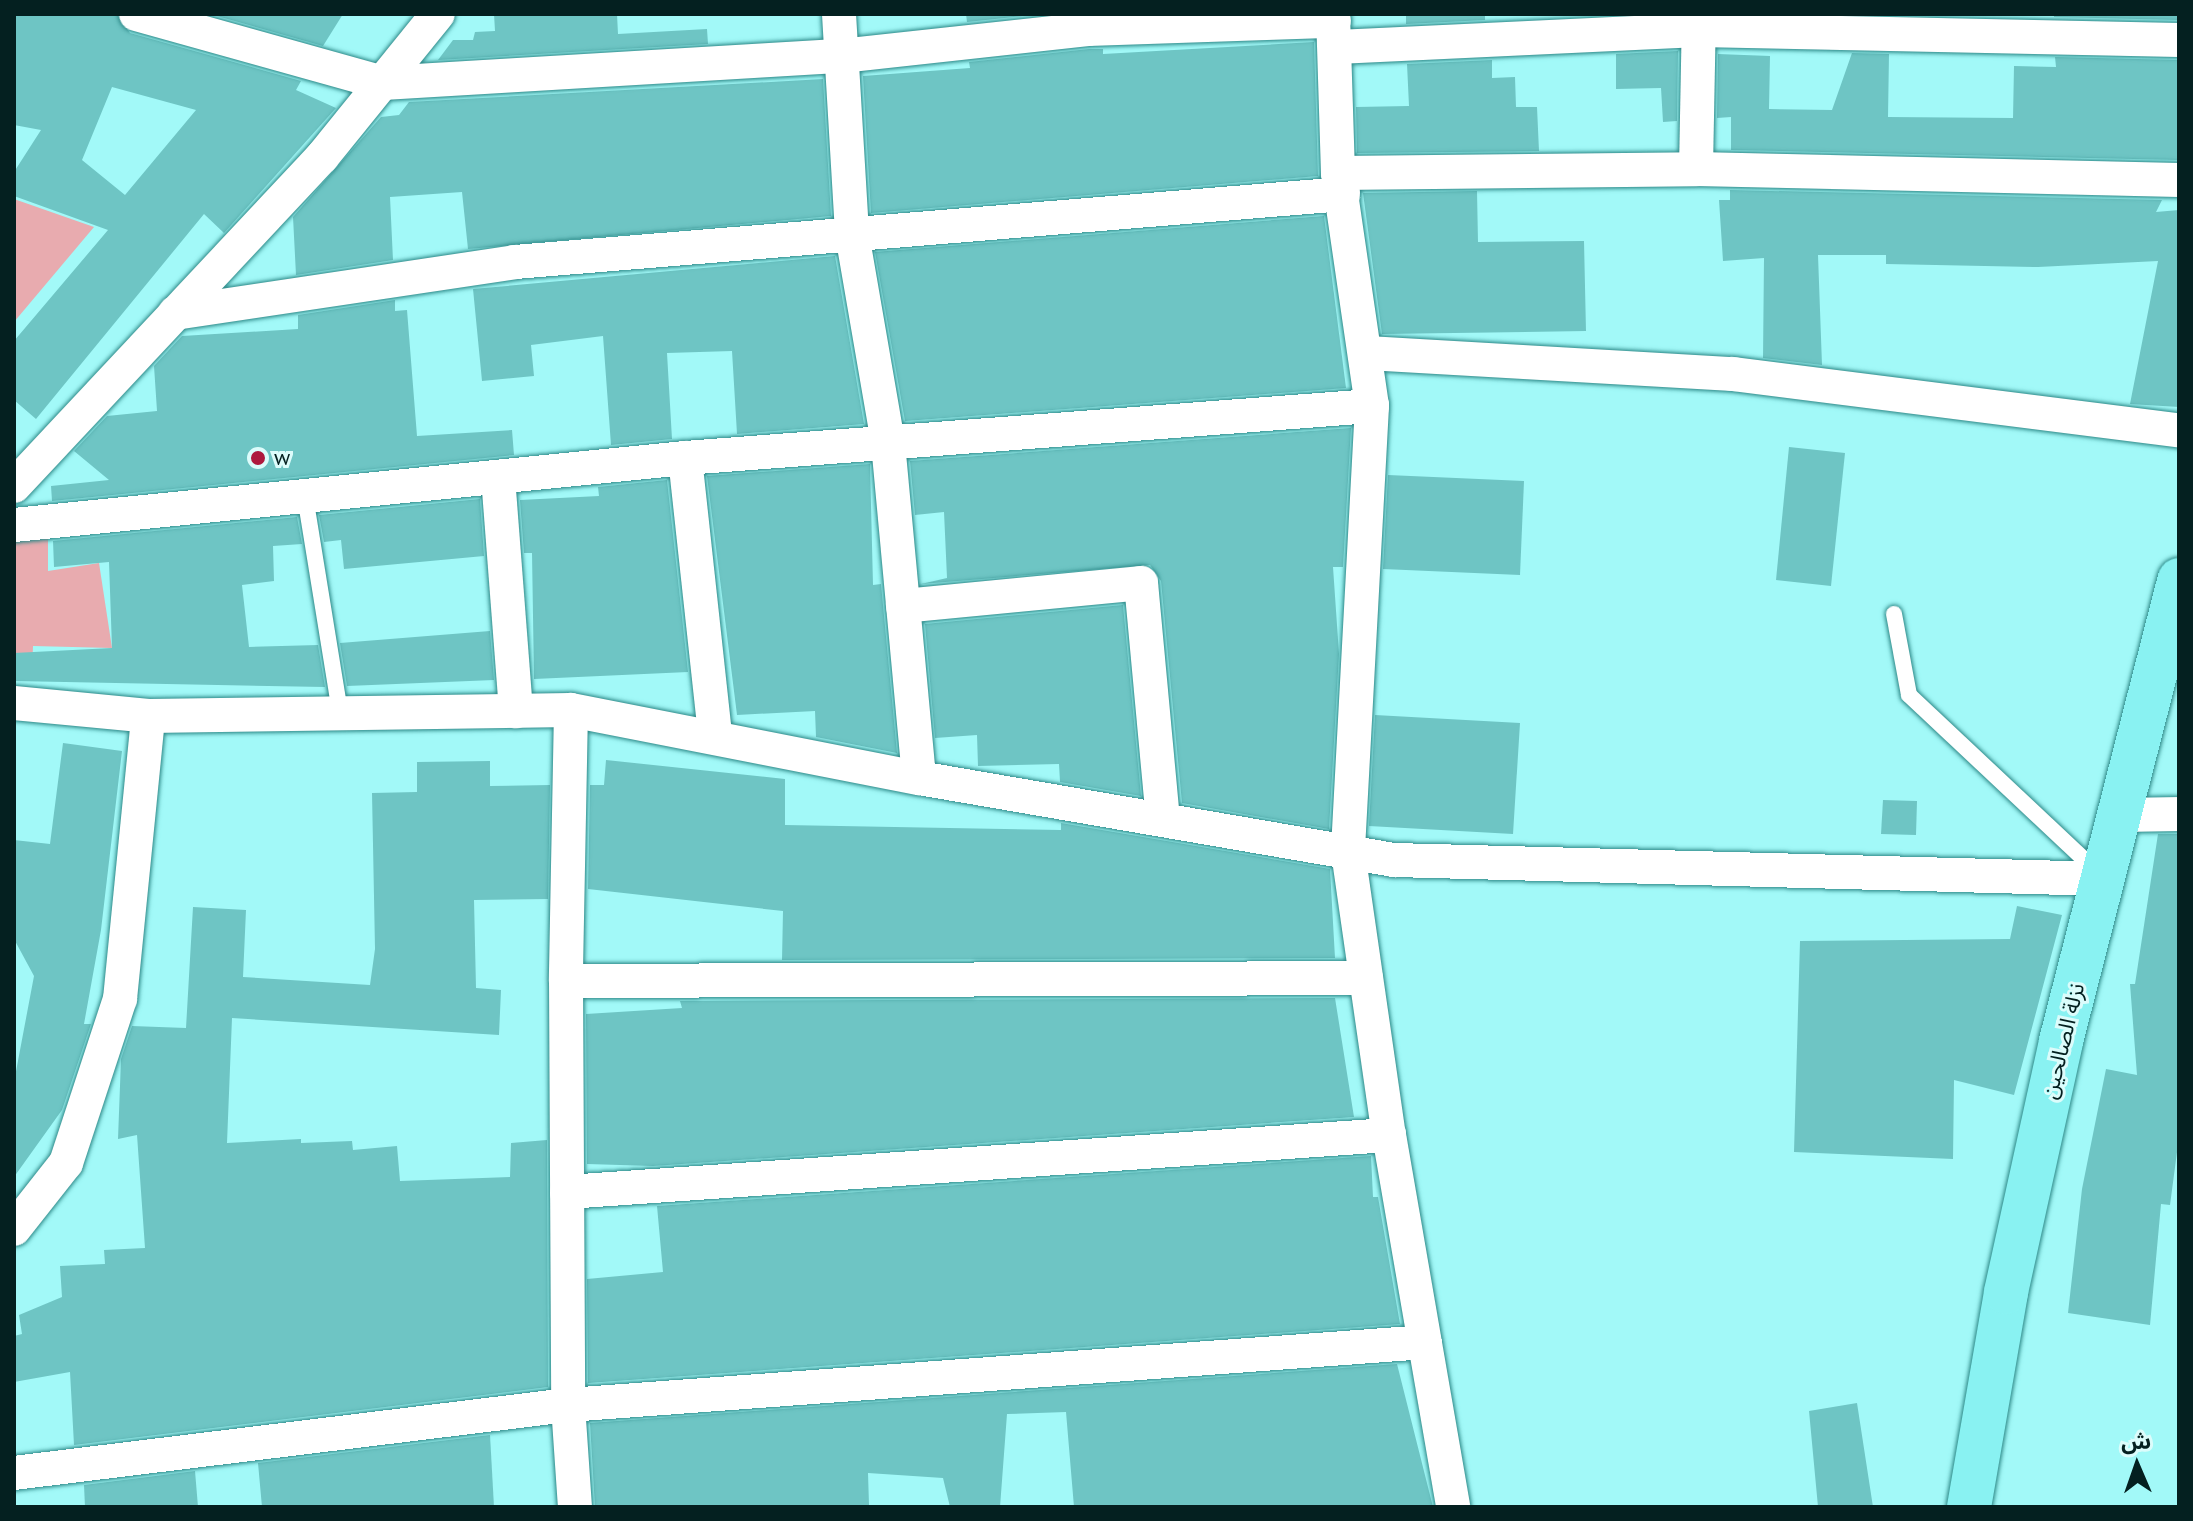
<!DOCTYPE html>
<html>
<head>
<meta charset="utf-8">
<style>
	body { margin:0 }
	#map { position:relative; width:2193px; height:1521px; overflow:hidden; background:#a2f9f8; font-family:"PT Sans","Noto Sans Arabic",sans-serif }
	div>[style] { position:absolute }
	.green>* { inset:0; background:#e8abaf }
	.building>* { inset:0; background:#6ec5c4 }
	.roads { filter:drop-shadow(0 0 2px #2c8887) drop-shadow(0 0 2px #2c8887) }
	.lane>* { height:16px; margin:-8px; padding:0 8px; transform-origin:8px; border-radius:8px; background:#fff }
	.street>* { height:34px; margin:-17px; padding:0 17px; transform-origin:17px; border-radius:17px; background:#fff }
	.primary>* { height:44px; margin:-22px; padding:0 22px; transform-origin:22px; border-radius:22px; background:#89f2f2 }
	.dots>* { width:22px; height:22px; translate:-50% -50%; box-sizing:border-box; border:4px solid #dcfcfb; border-radius:50% }
	span { translate:-50% -50%; white-space:nowrap; text-align:center; line-height:1.15; -webkit-text-stroke:6px #dcfcfb; paint-order:stroke }
	.poi-label { font-size:22px; color:#042020 }
	.left { translate:0 -50%; text-align:left }
	.street-label { font-size:22px; color:#042020 }
	.frame { position:absolute; inset:0; border:16px solid #042020; pointer-events:none }
	.north { position:absolute; left:2097px; top:1425px; width:80px; height:80px; -webkit-text-stroke:6px #dcfcfb; paint-order:stroke; rotate:358deg; font-size:22px; font-weight:700; line-height:32px; text-align:center; color:#042020 }
	.north::after { content:''; display:block; margin:auto; width:28px; height:36px; background:#042020; clip-path:polygon(50% 0,100% 100%,50% 72%,0 100%) }
</style>
</head>
<body>
<div id="map">
	<div class="green">
		<div style="clip-path:polygon(14px 199px,94px 227px,14px 322px)"></div>
		<div style="clip-path:polygon(48px 539px,48px 571px,99px 563px,112px 648px,33px 646px,32px 672px,14px 673px,14px 541px)"></div>
	</div>
	<div class="building">
		<div style="clip-path:polygon(evenodd,14px 14px,117px 14px,130px 33px,301px 81px,296px 90px,336px 108px,224px 233px,204px 214px,36px 419px,14px 400px,14px 341px,108px 230px,14px 196px,14px 172px,41px 130px,14px 125px,14px 14px,112px 87px,196px 110px,125px 195px,82px 160px,112px 87px)"></div>
		<div style="clip-path:polygon(210px 14px,343px 14px,323px 46px)"></div>
		<div style="clip-path:polygon(494px 14px,617px 14px,618px 34px,707px 29px,708px 44px,438px 60px,453px 40px,473px 40px,475px 32px,495px 31px)"></div>
		<div style="clip-path:polygon(966px 14px,1041px 14px,967px 22px)"></div>
		<div style="clip-path:polygon(1406px 14px,1485px 14px,1485px 20px,1406px 24px)"></div>
		<div style="clip-path:polygon(2054px 14px,2179px 14px,2179px 20px,2054px 17px)"></div>
		<div style="clip-path:polygon(1314px 42px,1318px 176px,871px 213px,863px 76px,970px 68px,969px 62px,1089px 49px,1103px 49px,1103px 54px)"></div>
		<div style="clip-path:polygon(1678px 51px,1677px 121px,1663px 122px,1661px 88px,1616px 89px,1616px 54px)"></div>
		<div style="clip-path:polygon(1852px 53px,1889px 54px,1888px 117px,2013px 118px,2014px 66px,2056px 67px,2055px 57px,2179px 60px,2179px 160px,1731px 150px,1731px 117px,1717px 118px,1718px 54px,1770px 56px,1769px 109px,1832px 110px)"></div>
		<div style="clip-path:polygon(1492px 60px,1492px 78px,1515px 77px,1516px 107px,1537px 107px,1539px 151px,1357px 153px,1356px 107px,1409px 106px,1407px 64px)"></div>
		<div style="clip-path:polygon(823px 79px,831px 216px,468px 249px,462px 192px,390px 197px,393px 260px,296px 275px,293px 217px,381px 117px,399px 115px,409px 102px)"></div>
		<div style="clip-path:polygon(1730px 190px,2162px 200px,2156px 212px,2179px 210px,2179px 407px,2130px 404px,2158px 261px,2038px 267px,1886px 264px,1886px 255px,1818px 255px,1822px 365px,1763px 358px,1764px 258px,1723px 261px,1719px 200px,1730px 200px)"></div>
		<div style="clip-path:polygon(1477px 191px,1478px 242px,1584px 241px,1586px 331px,1382px 334px,1363px 193px)"></div>
		<div style="clip-path:polygon(1324px 216px,1346px 388px,905px 421px,875px 252px)"></div>
		<div style="clip-path:polygon(835px 256px,864px 424px,737px 434px,732px 351px,667px 353px,672px 439px,611px 445px,603px 336px,531px 345px,534px 376px,482px 381px,473px 289px)"></div>
		<div style="clip-path:polygon(395px 300px,395px 311px,407px 310px,417px 436px,512px 430px,514px 455px,52px 501px,51px 486px,109px 480px,74px 451px,107px 416px,157px 411px,154px 366px,182px 336px,298px 329px,298px 315px)"></div>
		<div style="clip-path:polygon(1351px 428px,1343px 567px,1333px 567px,1339px 654px,1329px 829px,1182px 803px,1161px 581px,1150px 565px,921px 584px,947px 578px,944px 512px,915px 515px,910px 461px)"></div>
		<div style="clip-path:polygon(1789px 447px,1845px 453px,1831px 586px,1776px 580px)"></div>
		<div style="clip-path:polygon(870px 464px,873px 585px,881px 584px,897px 753px,816px 737px,815px 711px,737px 715px,707px 476px)"></div>
		<div style="clip-path:polygon(1388px 475px,1524px 481px,1520px 575px,1383px 569px)"></div>
		<div style="clip-path:polygon(667px 480px,688px 672px,534px 679px,532px 553px,524px 553px,520px 500px,599px 496px,598px 487px)"></div>
		<div style="clip-path:polygon(480px 499px,484px 556px,344px 569px,341px 540px,324px 542px,319px 515px)"></div>
		<div style="clip-path:polygon(297px 517px,302px 544px,273px 546px,274px 581px,242px 585px,249px 647px,318px 645px,325px 687px,14px 681px,14px 653px,112px 648px,109px 562px,54px 567px,53px 541px)"></div>
		<div style="clip-path:polygon(1123px 605px,1141px 796px,1060px 782px,1059px 764px,978px 766px,977px 735px,935px 738px,925px 624px)"></div>
		<div style="clip-path:polygon(490px 631px,494px 680px,347px 686px,340px 643px)"></div>
		<div style="clip-path:polygon(1375px 715px,1520px 723px,1513px 834px,1369px 826px)"></div>
		<div style="clip-path:polygon(63px 743px,122px 751px,101px 930px,84px 1024px,91px 1024px,62px 1110px,14px 1177px,14px 1082px,34px 976px,14px 939px,14px 840px,50px 844px)"></div>
		<div style="clip-path:polygon(606px 760px,785px 779px,785px 825px,1061px 830px,1061px 823px,1330px 869px,1335px 958px,782px 960px,783px 911px,588px 889px,590px 785px,604px 785px)"></div>
		<div style="clip-path:polygon(490px 761px,490px 786px,550px 785px,548px 899px,474px 900px,476px 988px,501px 990px,499px 1035px,232px 1018px,227px 1143px,301px 1139px,301px 1143px,352px 1141px,353px 1150px,397px 1146px,400px 1181px,510px 1177px,511px 1143px,547px 1140px,548px 1387px,74px 1445px,70px 1372px,14px 1382px,14px 1336px,22px 1334px,19px 1315px,62px 1297px,60px 1266px,105px 1264px,104px 1250px,145px 1248px,137px 1135px,118px 1139px,121px 1059px,132px 1026px,186px 1028px,193px 907px,246px 910px,243px 977px,370px 985px,375px 949px,372px 793px,417px 792px,417px 762px)"></div>
		<div style="clip-path:polygon(1883px 800px,1917px 801px,1916px 835px,1881px 834px)"></div>
		<div style="clip-path:polygon(2158px 834px,2179px 834px,2179px 1137px,2170px 1205px,2161px 1204px,2150px 1325px,2068px 1313px,2082px 1189px,2106px 1069px,2137px 1075px,2130px 984px,2135px 984px)"></div>
		<div style="clip-path:polygon(2017px 906px,2062px 915px,2014px 1095px,1954px 1080px,1953px 1159px,1794px 1152px,1800px 941px,2010px 939px)"></div>
		<div style="clip-path:polygon(1335px 998px,1354px 1117px,653px 1166px,587px 1164px,586px 1014px,682px 1008px,680px 1001px)"></div>
		<div style="clip-path:polygon(1371px 1156px,1373px 1197px,1378px 1197px,1400px 1324px,588px 1383px,587px 1279px,663px 1272px,657px 1206px)"></div>
		<div style="clip-path:polygon(1397px 1364px,1433px 1507px,1074px 1507px,1066px 1412px,1007px 1414px,1000px 1507px,950px 1507px,943px 1478px,868px 1473px,869px 1505px,595px 1507px,590px 1423px)"></div>
		<div style="clip-path:polygon(1857px 1403px,1873px 1507px,1818px 1507px,1809px 1411px)"></div>
		<div style="clip-path:polygon(490px 1435px,494px 1507px,262px 1507px,258px 1463px)"></div>
		<div style="clip-path:polygon(195px 1471px,198px 1507px,85px 1507px,84px 1485px)"></div>
	</div>
	<div class="roads">
		<div class="lane">
			<div style="left:305px;top:496px;width:218px;rotate:80.8deg"></div>
			<div style="left:1894px;top:614px;width:82px;rotate:79.5deg"></div>
			<div style="left:1909px;top:695px;width:263px;rotate:43.2deg"></div>
		</div>
		<div class="street">
			<div style="left:136px;top:14px;width:256px;rotate:15.6deg"></div>
			<div style="left:383px;top:83px;width:459px;rotate:-3.4deg"></div>
			<div style="left:841px;top:56px;width:248px;rotate:-6.2deg"></div>
			<div style="left:1088px;top:29px;width:246px;rotate:-1.9deg"></div>
			<div style="left:839px;top:14px;width:220px;rotate:86.6deg"></div>
			<div style="left:852px;top:234px;width:212px;rotate:80.2deg"></div>
			<div style="left:888px;top:443px;width:336px;rotate:84.7deg"></div>
			<div style="left:1333px;top:14px;width:159px;rotate:88.2deg"></div>
			<div style="left:1338px;top:173px;width:235px;rotate:81.7deg"></div>
			<div style="left:1372px;top:406px;width:447px;rotate:93.1deg"></div>
			<div style="left:1348px;top:852px;width:286px;rotate:81.8deg"></div>
			<div style="left:1389px;top:1135px;width:377px;rotate:80.2deg"></div>
			<div style="left:1337px;top:47px;width:362px;rotate:-2.7deg"></div>
			<div style="left:1699px;top:30px;width:480px;rotate:1.2deg"></div>
			<div style="left:1696px;top:169px;width:155px;rotate:-88.9deg"></div>
			<div style="left:1338px;top:173px;width:358px;rotate:-0.6deg"></div>
			<div style="left:1696px;top:169px;width:483px;rotate:1.3deg"></div>
			<div style="left:175px;top:313px;width:344px;rotate:-8.5deg"></div>
			<div style="left:515px;top:262px;width:831px;rotate:-4.69deg"></div>
			<div style="left:1367px;top:353px;width:367px;rotate:3.3deg"></div>
			<div style="left:1733px;top:374px;width:450px;rotate:7.2deg"></div>
			<div style="left:685px;top:458px;width:280px;rotate:83.8deg"></div>
			<div style="left:498px;top:477px;width:235px;rotate:85.6deg"></div>
			<div style="left:14px;top:486px;width:451px;rotate:-46.9deg"></div>
			<div style="left:322px;top:157px;width:184px;rotate:-51deg"></div>
			<div style="left:14px;top:525px;width:674px;rotate:-5.7deg"></div>
			<div style="left:685px;top:458px;width:689px;rotate:-4.33deg"></div>
			<div style="left:903px;top:606px;width:239px;rotate:-5.5deg"></div>
			<div style="left:1141px;top:583px;width:236px;rotate:84.7deg"></div>
			<div style="left:14px;top:703px;width:135px;rotate:5.5deg"></div>
			<div style="left:148px;top:716px;width:423px;rotate:-0.8deg"></div>
			<div style="left:571px;top:710px;width:355px;rotate:11.1deg"></div>
			<div style="left:919px;top:778px;width:482px;rotate:9.8deg"></div>
			<div style="left:1394px;top:860px;width:711px;rotate:1.53deg"></div>
			<div style="left:571px;top:710px;width:271px;rotate:91.1deg"></div>
			<div style="left:566px;top:981px;width:424px;rotate:89.7deg"></div>
			<div style="left:568px;top:1405px;width:102px;rotate:86.1deg"></div>
			<div style="left:2122px;top:815px;width:57px;rotate:-1deg"></div>
			<div style="left:566px;top:981px;width:800px;rotate:-0.21deg"></div>
			<div style="left:567px;top:1192px;width:824px;rotate:-3.97deg"></div>
			<div style="left:14px;top:1229px;width:84px;rotate:-51.8deg"></div>
			<div style="left:66px;top:1163px;width:173px;rotate:-71.8deg"></div>
			<div style="left:120px;top:999px;width:284px;rotate:-84.3deg"></div>
			<div style="left:14px;top:1473px;width:558px;rotate:-7deg"></div>
			<div style="left:568px;top:1405px;width:859px;rotate:-4.2deg"></div>
		</div>
		<div class="primary">
			<div style="left:1969px;top:1507px;width:218px;rotate:-80.2deg"></div>
			<div style="left:2006px;top:1292px;width:257px;rotate:-77.6deg"></div>
			<div style="left:2061px;top:1041px;width:476px;rotate:-75.6deg"></div>
		</div>
	</div>
	<div class="dots">
		<div style="left:258px;top:458px;background:#ae1a3e"></div>
	</div>
	<div class="poi-label">
		<span class="left" style="left:274px;top:458px">w</span>
	</div>
	<div class="street-label">
		<span style="left:2063px;top:1041px;rotate:-76deg">نزلة الصالحين</span>
	</div>
	<div class="frame"></div>
	<div class="north">ش</div>
</div>
</body>
</html>
